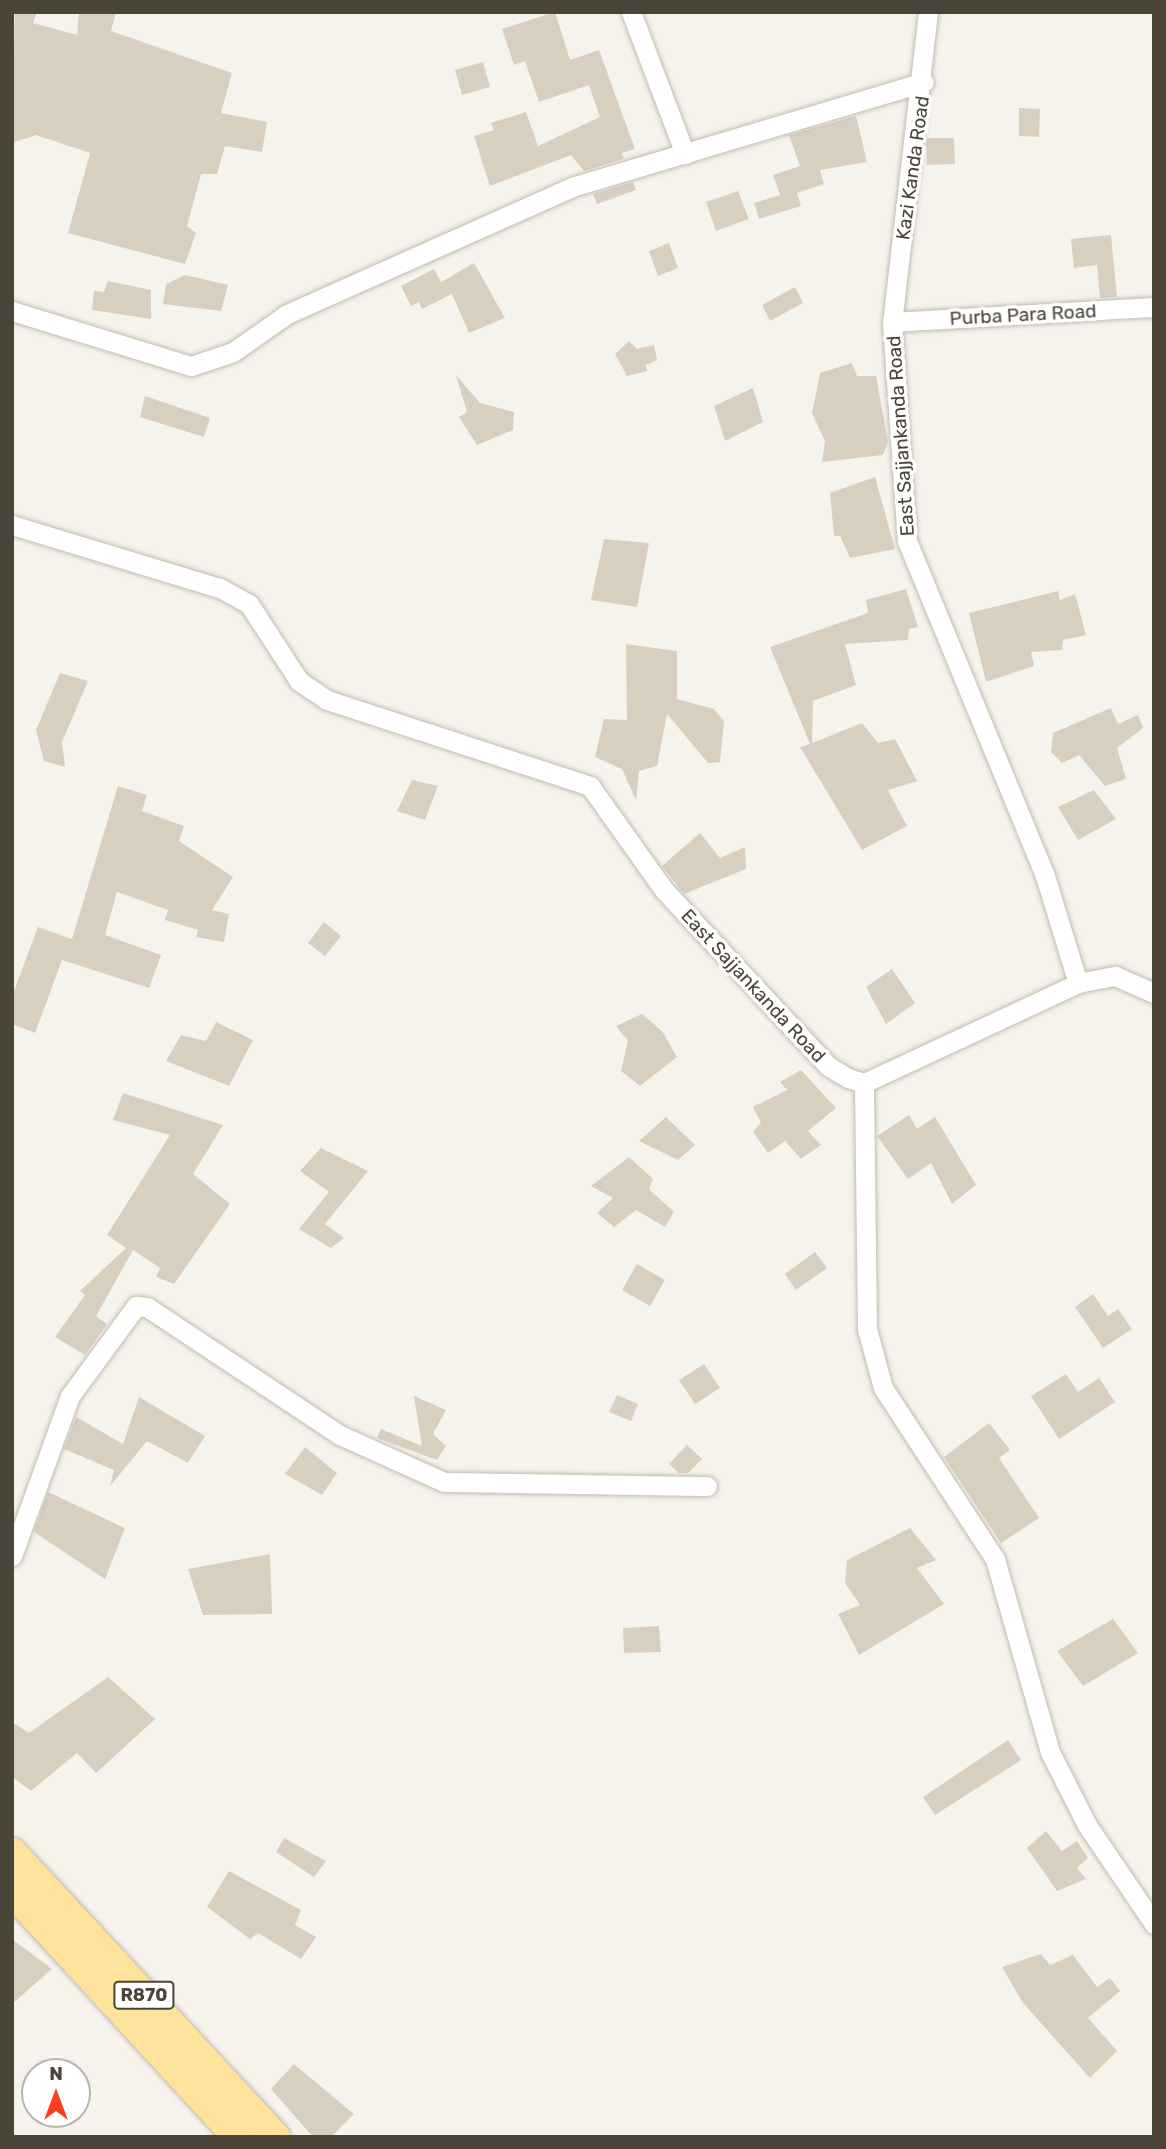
<!DOCTYPE html>
<html>
<head>
<meta charset="utf-8">
<style>
	body { margin:0 }
	#map { position:relative; width:1166px; height:2149px; overflow:hidden; background:#f6f3ec; font-family:Rubik,sans-serif }
	div>[style] { position:absolute }
	.building>* { inset:0; background:#d8cfc1 }
	.roads { filter:drop-shadow(0 0 2px #c2bbae) drop-shadow(0 0 2px #c2bbae) }
	.street>* { height:19px; margin:-9.5px; padding:0 9.5px; transform-origin:9.5px; border-radius:9.5px; background:#fff }
	.primary>* { height:30px; margin:-15px; padding:0 15px; transform-origin:15px; border-radius:15px; background:#ffe39c }
	span { translate:-50% -50%; white-space:nowrap; text-align:center; line-height:1.15; -webkit-text-stroke:7px #fff; paint-order:stroke }
	.shield-label span { padding:2px 5px; background:#fff; border:2px solid; border-radius:5px; -webkit-text-stroke-width:0 }
	.shield-label { font-size:18px; color:#4b4439; font-weight:700 }
	.street-label { font-size:19px; color:#4b4439 }
	.frame { position:absolute; inset:0; border:14px solid #4b4439; pointer-events:none }
	.north { position:absolute; left:21px; top:2058px; width:70px; height:70px; box-sizing:border-box; background:#fff; border:2px solid #b7b4b0; border-radius:50%; rotate:0deg; font-size:19px; font-weight:700; line-height:28px; text-align:center; color:#4b4439 }
	.north::after { content:''; display:block; margin:auto; width:24px; height:32px; background:#fc3f1d; clip-path:polygon(50% 0,100% 100%,50% 72%,0 100%) }
</style>
</head>
<body>
<div id="map">
	<div class="building">
		<div style="clip-path:polygon(15px 12px,37px 12px,33px 23px,77px 35px,79px 12px,116px 12px,111px 31px,232px 73px,221px 113px,267px 122px,262px 152px,225px 146px,217px 174px,201px 174px,187px 226px,196px 233px,185px 264px,68px 233px,90px 153px,36px 135px,12px 143px)"></div>
		<div style="clip-path:polygon(555px 12px,570px 60px,599px 50px,635px 149px,622px 153px,624px 159px,584px 171px,571px 155px,490px 186px,474px 136px,494px 130px,491px 123px,526px 112px,538px 146px,600px 117px,589px 85px,539px 102px,525px 61px,514px 65px,502px 29px)"></div>
		<div style="clip-path:polygon(483px 62px,490px 87px,462px 95px,455px 70px)"></div>
		<div style="clip-path:polygon(1019px 108px,1040px 109px,1039px 137px,1019px 136px)"></div>
		<div style="clip-path:polygon(856px 116px,867px 162px,820px 170px,824px 184px,797px 193px,801px 206px,759px 219px,754px 203px,780px 195px,773px 175px,800px 166px,789px 135px)"></div>
		<div style="clip-path:polygon(926px 138px,954px 138px,955px 164px,927px 165px)"></div>
		<div style="clip-path:polygon(633px 182px,636px 190px,597px 204px,593px 194px)"></div>
		<div style="clip-path:polygon(738px 191px,749px 219px,716px 231px,706px 202px)"></div>
		<div style="clip-path:polygon(1111px 235px,1117px 297px,1100px 298px,1097px 265px,1074px 268px,1071px 239px)"></div>
		<div style="clip-path:polygon(669px 243px,678px 268px,658px 276px,649px 251px)"></div>
		<div style="clip-path:polygon(474px 263px,505px 318px,469px 333px,452px 294px,422px 309px,419px 302px,411px 306px,401px 286px,434px 269px,441px 282px)"></div>
		<div style="clip-path:polygon(185px 275px,228px 285px,221px 311px,163px 304px,166px 284px)"></div>
		<div style="clip-path:polygon(108px 281px,151px 290px,151px 319px,92px 310px,94px 291px,104px 292px)"></div>
		<div style="clip-path:polygon(795px 287px,803px 303px,770px 321px,762px 305px)"></div>
		<div style="clip-path:polygon(629px 341px,637px 349px,654px 345px,657px 360px,646px 365px,647px 371px,627px 376px,615px 354px)"></div>
		<div style="clip-path:polygon(852px 363px,857px 376px,876px 376px,888px 442px,883px 455px,822px 462px,825px 441px,812px 413px,820px 373px)"></div>
		<div style="clip-path:polygon(456px 375px,480px 403px,514px 412px,513px 430px,477px 445px,459px 417px,467px 412px)"></div>
		<div style="clip-path:polygon(753px 388px,763px 422px,725px 441px,714px 406px)"></div>
		<div style="clip-path:polygon(145px 396px,210px 418px,204px 437px,140px 417px)"></div>
		<div style="clip-path:polygon(875px 477px,895px 549px,850px 558px,840px 536px,834px 536px,830px 493px)"></div>
		<div style="clip-path:polygon(604px 539px,649px 543px,637px 607px,591px 600px)"></div>
		<div style="clip-path:polygon(906px 589px,918px 627px,909px 629px,908px 640px,845px 644px,856px 685px,813px 701px,812px 743px,862px 723px,878px 743px,895px 739px,917px 781px,888px 790px,907px 826px,862px 850px,800px 747px,810px 744px,770px 647px,868px 613px,866px 600px)"></div>
		<div style="clip-path:polygon(1058px 591px,1060px 600px,1075px 594px,1086px 635px,1063px 640px,1062px 650px,1031px 652px,1034px 666px,986px 682px,969px 613px)"></div>
		<div style="clip-path:polygon(626px 644px,677px 651px,677px 699px,714px 709px,724px 721px,720px 762px,708px 763px,667px 714px,657px 766px,639px 771px,636px 800px,622px 769px,595px 757px,604px 719px,627px 720px)"></div>
		<div style="clip-path:polygon(60px 673px,88px 681px,62px 742px,65px 767px,44px 761px,36px 730px)"></div>
		<div style="clip-path:polygon(1111px 708px,1118px 724px,1138px 715px,1143px 728px,1117px 748px,1126px 779px,1105px 786px,1079px 755px,1062px 763px,1051px 752px,1053px 733px)"></div>
		<div style="clip-path:polygon(412px 780px,438px 786px,425px 820px,397px 811px)"></div>
		<div style="clip-path:polygon(118px 786px,147px 795px,142px 811px,184px 826px,179px 841px,233px 877px,212px 910px,229px 914px,224px 942px,196px 937px,198px 930px,165px 920px,168px 910px,117px 892px,105px 935px,161px 955px,149px 988px,62px 960px,35px 1033px,12px 1024px,12px 996px,38px 927px,72px 939px)"></div>
		<div style="clip-path:polygon(1094px 790px,1116px 819px,1078px 840px,1058px 807px)"></div>
		<div style="clip-path:polygon(700px 833px,720px 858px,745px 847px,746px 869px,684px 894px,662px 866px)"></div>
		<div style="clip-path:polygon(324px 922px,341px 936px,325px 956px,308px 943px)"></div>
		<div style="clip-path:polygon(892px 969px,915px 1003px,886px 1024px,866px 987px)"></div>
		<div style="clip-path:polygon(642px 1014px,662px 1031px,677px 1057px,640px 1086px,621px 1071px,628px 1041px,616px 1026px)"></div>
		<div style="clip-path:polygon(216px 1022px,253px 1040px,229px 1086px,166px 1061px,181px 1035px,206px 1041px)"></div>
		<div style="clip-path:polygon(801px 1070px,836px 1108px,808px 1131px,821px 1145px,801px 1159px,785px 1141px,768px 1153px,753px 1132px,761px 1123px,753px 1107px,787px 1090px,780px 1082px)"></div>
		<div style="clip-path:polygon(123px 1093px,223px 1125px,193px 1174px,230px 1204px,174px 1284px,156px 1277px,160px 1268px,133px 1250px,96px 1316px,107px 1324px,85px 1355px,55px 1337px,85px 1295px,80px 1291px,126px 1248px,107px 1235px,170px 1135px,113px 1120px)"></div>
		<div style="clip-path:polygon(909px 1115px,917px 1129px,935px 1117px,976px 1185px,952px 1204px,931px 1163px,908px 1179px,877px 1136px)"></div>
		<div style="clip-path:polygon(666px 1117px,695px 1145px,678px 1160px,639px 1141px)"></div>
		<div style="clip-path:polygon(321px 1148px,368px 1171px,325px 1224px,344px 1238px,331px 1248px,299px 1229px,329px 1192px,300px 1171px)"></div>
		<div style="clip-path:polygon(629px 1157px,653px 1179px,649px 1189px,674px 1212px,665px 1227px,636px 1210px,614px 1227px,597px 1213px,613px 1198px,591px 1186px)"></div>
		<div style="clip-path:polygon(815px 1252px,827px 1268px,796px 1290px,785px 1274px)"></div>
		<div style="clip-path:polygon(637px 1264px,665px 1280px,650px 1306px,622px 1290px)"></div>
		<div style="clip-path:polygon(1093px 1294px,1108px 1316px,1118px 1309px,1132px 1329px,1103px 1348px,1075px 1307px)"></div>
		<div style="clip-path:polygon(704px 1364px,720px 1388px,695px 1404px,679px 1380px)"></div>
		<div style="clip-path:polygon(1066px 1374px,1078px 1392px,1099px 1378px,1115px 1402px,1059px 1439px,1031px 1396px)"></div>
		<div style="clip-path:polygon(617px 1395px,638px 1404px,631px 1421px,609px 1412px)"></div>
		<div style="clip-path:polygon(414px 1396px,446px 1410px,433px 1434px,446px 1446px,437px 1460px,377px 1438px,381px 1429px,422px 1446px)"></div>
		<div style="clip-path:polygon(139px 1397px,205px 1436px,188px 1463px,147px 1441px,110px 1486px,114px 1470px,64px 1449px,76px 1417px,123px 1444px)"></div>
		<div style="clip-path:polygon(989px 1423px,1010px 1450px,999px 1458px,1039px 1518px,1001px 1543px,944px 1457px)"></div>
		<div style="clip-path:polygon(687px 1445px,702px 1459px,688px 1473px,679px 1473px,669px 1464px)"></div>
		<div style="clip-path:polygon(305px 1447px,337px 1473px,322px 1495px,285px 1474px)"></div>
		<div style="clip-path:polygon(48px 1492px,125px 1528px,105px 1579px,34px 1532px)"></div>
		<div style="clip-path:polygon(910px 1528px,936px 1560px,917px 1568px,944px 1604px,859px 1655px,838px 1614px,860px 1605px,845px 1583px,847px 1560px)"></div>
		<div style="clip-path:polygon(270px 1554px,272px 1614px,203px 1615px,188px 1569px)"></div>
		<div style="clip-path:polygon(1113px 1619px,1138px 1653px,1083px 1686px,1057px 1651px)"></div>
		<div style="clip-path:polygon(659px 1626px,661px 1652px,624px 1653px,623px 1628px)"></div>
		<div style="clip-path:polygon(108px 1677px,155px 1719px,96px 1773px,77px 1753px,31px 1791px,12px 1777px,12px 1722px,29px 1733px)"></div>
		<div style="clip-path:polygon(1008px 1740px,1021px 1760px,935px 1815px,923px 1797px)"></div>
		<div style="clip-path:polygon(1046px 1831px,1062px 1851px,1077px 1841px,1088px 1858px,1077px 1868px,1086px 1879px,1057px 1891px,1027px 1848px)"></div>
		<div style="clip-path:polygon(284px 1838px,326px 1861px,314px 1877px,276px 1852px)"></div>
		<div style="clip-path:polygon(229px 1871px,301px 1910px,295px 1925px,316px 1937px,301px 1959px,258px 1933px,250px 1939px,207px 1907px)"></div>
		<div style="clip-path:polygon(12px 1939px,52px 1969px,12px 2004px)"></div>
		<div style="clip-path:polygon(1041px 1954px,1050px 1965px,1073px 1955px,1097px 1987px,1110px 1978px,1120px 1991px,1088px 2018px,1117px 2051px,1090px 2078px,1023px 2003px,1002px 1967px)"></div>
		<div style="clip-path:polygon(294px 2064px,354px 2114px,331px 2137px,313px 2137px,271px 2089px)"></div>
	</div>
	<div class="roads">
		<div class="street">
			<div style="left:631px;top:12px;width:152px;rotate:69.2deg"></div>
			<div style="left:928px;top:12px;width:312px;rotate:96.6deg"></div>
			<div style="left:892px;top:322px;width:220px;rotate:86.1deg"></div>
			<div style="left:907px;top:541px;width:362px;rotate:67.6deg"></div>
			<div style="left:1045px;top:876px;width:112px;rotate:72.9deg"></div>
			<div style="left:12px;top:311px;width:187px;rotate:17.1deg"></div>
			<div style="left:191px;top:366px;width:44px;rotate:-18.4deg"></div>
			<div style="left:233px;top:352px;width:66px;rotate:-35.1deg"></div>
			<div style="left:287px;top:314px;width:312px;rotate:-24deg"></div>
			<div style="left:572px;top:187px;width:367px;rotate:-16.6deg"></div>
			<div style="left:892px;top:322px;width:262px;rotate:-3.3deg"></div>
			<div style="left:12px;top:525px;width:217px;rotate:16.9deg"></div>
			<div style="left:220px;top:588px;width:33px;rotate:29deg"></div>
			<div style="left:249px;top:604px;width:92px;rotate:57deg"></div>
			<div style="left:299px;top:681px;width:34px;rotate:34deg"></div>
			<div style="left:327px;top:700px;width:277px;rotate:18.1deg"></div>
			<div style="left:590px;top:786px;width:128px;rotate:54.6deg"></div>
			<div style="left:664px;top:890px;width:241px;rotate:47deg"></div>
			<div style="left:828px;top:1066px;width:23px;rotate:31deg"></div>
			<div style="left:848px;top:1078px;width:17px;rotate:17deg"></div>
			<div style="left:864px;top:1083px;width:236px;rotate:-25deg"></div>
			<div style="left:1078px;top:983px;width:38px;rotate:-11deg"></div>
			<div style="left:1115px;top:976px;width:43px;rotate:23.6deg"></div>
			<div style="left:864px;top:1083px;width:246px;rotate:89.3deg"></div>
			<div style="left:867px;top:1329px;width:61px;rotate:74.8deg"></div>
			<div style="left:883px;top:1388px;width:204px;rotate:56.8deg"></div>
			<div style="left:995px;top:1559px;width:201px;rotate:74.1deg"></div>
			<div style="left:1050px;top:1752px;width:82px;rotate:63.1deg"></div>
			<div style="left:1087px;top:1825px;width:120px;rotate:55.9deg"></div>
			<div style="left:12px;top:1556px;width:170px;rotate:-70.1deg"></div>
			<div style="left:70px;top:1396px;width:112px;rotate:-53.7deg"></div>
			<div style="left:136px;top:1306px;width:11px;rotate:5deg"></div>
			<div style="left:147px;top:1307px;width:232px;rotate:33.6deg"></div>
			<div style="left:340px;top:1435px;width:114px;rotate:24.3deg"></div>
			<div style="left:444px;top:1482px;width:263px;rotate:0.9deg"></div>
		</div>
		<div class="primary">
			<div style="left:12px;top:1853px;width:387px;rotate:47.2deg"></div>
			<div style="left:12px;top:1891px;width:334px;rotate:47.4deg"></div>
		</div>
	</div>
	<div class="shield-label">
		<span style="left:144px;top:1995px">R870</span>
	</div>
	<div class="street-label">
		<span style="left:913px;top:168px;rotate:-82deg">Kazi Kanda Road</span>
		<span style="left:1023px;top:315px;rotate:-3deg">Purba Para Road</span>
		<span style="left:901px;top:436px;rotate:-94deg">East Sajjankanda Road</span>
		<span style="left:753px;top:986px;rotate:47deg">East Sajjankanda Road</span>
	</div>
	<div class="frame"></div>
	<div class="north">N</div>
</div>
</body>
</html>
